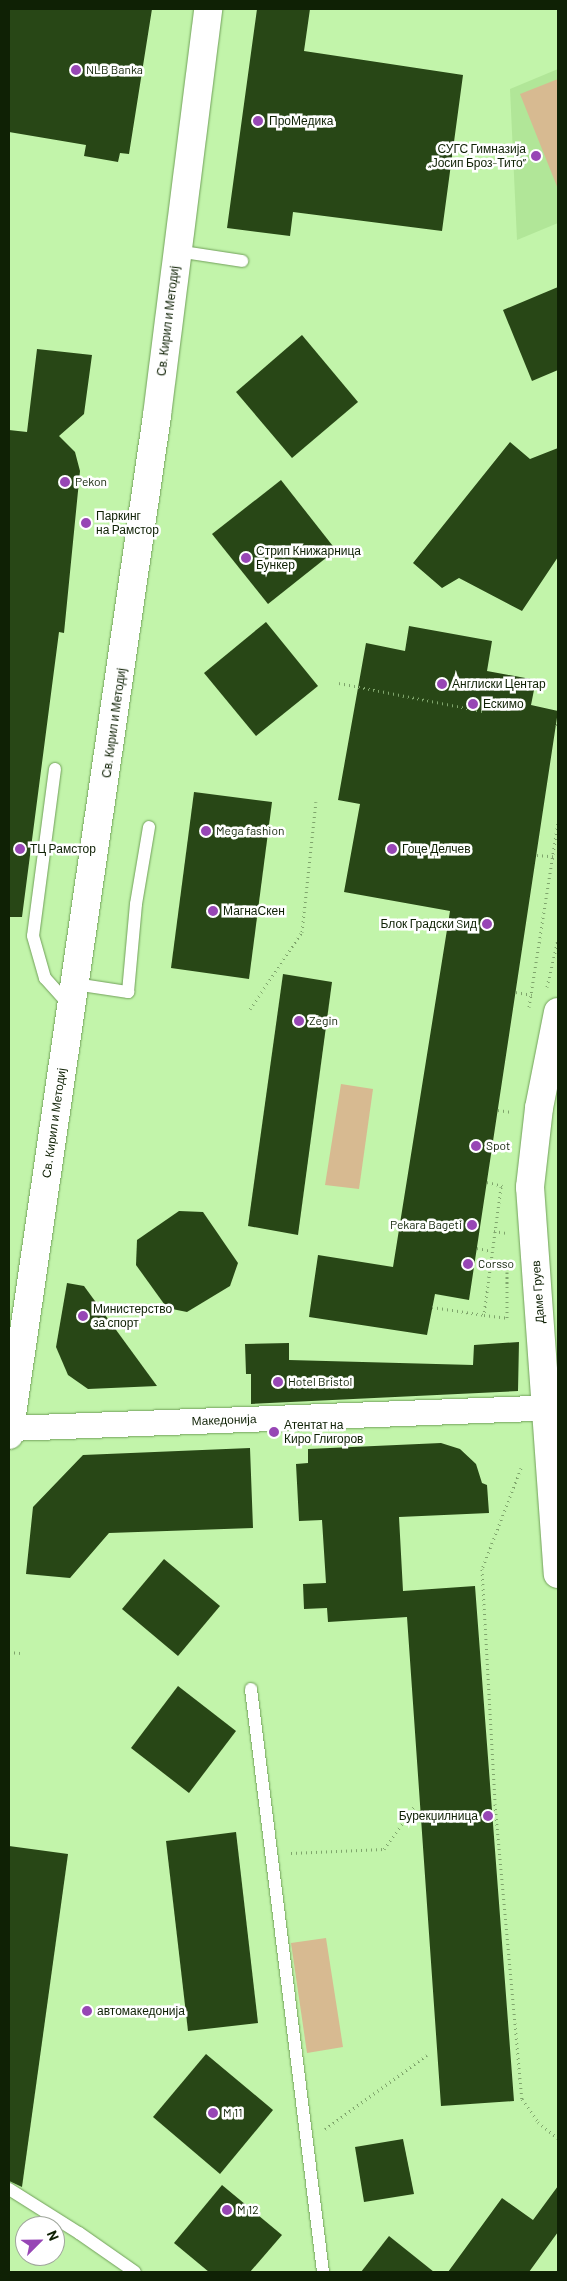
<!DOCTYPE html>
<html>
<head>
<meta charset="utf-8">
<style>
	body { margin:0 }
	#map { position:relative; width:567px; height:2281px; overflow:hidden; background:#c2f4aa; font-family:Barlow,sans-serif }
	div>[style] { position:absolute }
	.built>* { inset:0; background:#b1e698 }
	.green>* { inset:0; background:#d7ba91 }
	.building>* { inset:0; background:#284716 }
	.path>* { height:3px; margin-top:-1.5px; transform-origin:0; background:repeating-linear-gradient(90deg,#7fa56c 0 1px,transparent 0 5px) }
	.roads { filter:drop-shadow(0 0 1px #71a05a) drop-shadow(0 0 1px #71a05a) }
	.lane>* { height:12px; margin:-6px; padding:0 6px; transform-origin:6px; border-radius:6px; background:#fff }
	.street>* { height:25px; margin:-12.5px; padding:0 12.5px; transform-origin:12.5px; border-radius:12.5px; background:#fff }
	.secondary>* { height:28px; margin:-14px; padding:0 14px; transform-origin:14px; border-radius:14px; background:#fff }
	.dots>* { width:14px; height:14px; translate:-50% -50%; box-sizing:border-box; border:2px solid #fff; border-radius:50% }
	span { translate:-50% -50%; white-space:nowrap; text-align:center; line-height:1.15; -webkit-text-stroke:5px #fff; paint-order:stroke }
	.poi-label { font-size:12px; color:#0f2105 }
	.left { translate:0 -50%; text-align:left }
	.right { translate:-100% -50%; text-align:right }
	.street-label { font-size:12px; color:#0f2105 }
	.frame { position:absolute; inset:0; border:10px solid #0f2105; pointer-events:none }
	.north { position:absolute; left:15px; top:2216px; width:50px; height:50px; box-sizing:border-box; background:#fff; border:1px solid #9fa69b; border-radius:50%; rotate:67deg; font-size:14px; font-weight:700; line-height:20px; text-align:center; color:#0f2105 }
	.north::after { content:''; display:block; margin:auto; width:18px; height:22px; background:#9746b5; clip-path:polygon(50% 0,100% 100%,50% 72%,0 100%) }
</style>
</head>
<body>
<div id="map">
	<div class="built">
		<div style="clip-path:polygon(558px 69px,558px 223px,517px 240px,510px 89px)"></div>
	</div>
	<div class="green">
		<div style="clip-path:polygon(558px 79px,558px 189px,520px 94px)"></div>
		<div style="clip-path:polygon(341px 1084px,373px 1089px,359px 1189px,325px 1185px)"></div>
		<div style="clip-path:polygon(326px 1938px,343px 2047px,307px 2053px,291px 1943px)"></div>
	</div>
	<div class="building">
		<div style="clip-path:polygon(9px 9px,152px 9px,129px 154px,120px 153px,118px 162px,84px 156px,86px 145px,9px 132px)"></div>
		<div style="clip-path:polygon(257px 9px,310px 9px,304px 51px,463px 75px,442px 231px,293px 212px,290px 236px,227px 228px)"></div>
		<div style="clip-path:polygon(558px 287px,558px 370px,532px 381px,503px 310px)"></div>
		<div style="clip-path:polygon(302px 335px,358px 402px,292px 458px,236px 392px)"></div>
		<div style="clip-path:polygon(37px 349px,92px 355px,84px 414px,59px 436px,75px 452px,80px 471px,64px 633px,59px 632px,22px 917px,9px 917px,9px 430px,27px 432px)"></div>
		<div style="clip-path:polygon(510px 442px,530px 459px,558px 448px,558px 557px,522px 611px,459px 578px,442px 588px,413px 563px)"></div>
		<div style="clip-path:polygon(281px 480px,336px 550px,268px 604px,212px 534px)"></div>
		<div style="clip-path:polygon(266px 622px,318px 686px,256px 736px,204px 673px)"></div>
		<div style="clip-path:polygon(409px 626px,492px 641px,487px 671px,536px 680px,531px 705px,558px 711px,469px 1300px,435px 1294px,427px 1335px,309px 1317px,318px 1255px,393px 1267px,450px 911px,344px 892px,360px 804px,338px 800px,366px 643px,405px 651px)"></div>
		<div style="clip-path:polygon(194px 792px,272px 802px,249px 979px,171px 968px)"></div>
		<div style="clip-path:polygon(283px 974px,332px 982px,298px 1235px,248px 1226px)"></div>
		<div style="clip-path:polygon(179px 1211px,203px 1212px,238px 1263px,230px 1286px,187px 1312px,167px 1308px,136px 1265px,137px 1240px)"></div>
		<div style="clip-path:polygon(67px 1283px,84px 1286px,157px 1386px,88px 1389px,68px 1375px,56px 1347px)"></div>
		<div style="clip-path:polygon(519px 1342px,518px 1391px,251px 1404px,251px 1374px,246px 1374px,245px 1344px,289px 1343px,289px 1360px,473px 1365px,474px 1345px)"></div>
		<div style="clip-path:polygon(441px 1443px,460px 1449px,476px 1464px,482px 1483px,487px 1485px,489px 1513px,399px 1517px,403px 1591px,475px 1586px,514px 2101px,441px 2106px,407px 1617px,328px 1622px,327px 1608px,304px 1609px,303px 1584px,326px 1583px,322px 1520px,299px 1521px,296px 1464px,308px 1463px,308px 1449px)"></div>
		<div style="clip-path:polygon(250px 1448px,253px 1528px,109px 1533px,70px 1578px,26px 1574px,33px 1507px,83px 1455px)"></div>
		<div style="clip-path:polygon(164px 1559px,220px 1606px,178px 1656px,122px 1609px)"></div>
		<div style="clip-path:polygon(178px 1686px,236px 1731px,189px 1793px,131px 1748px)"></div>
		<div style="clip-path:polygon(236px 1832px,258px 2023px,188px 2031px,166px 1841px)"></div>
		<div style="clip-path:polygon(9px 1846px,68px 1854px,22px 2187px,9px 2181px)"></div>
		<div style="clip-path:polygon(206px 2054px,273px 2110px,220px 2174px,153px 2117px)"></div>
		<div style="clip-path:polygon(403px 2139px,414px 2194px,364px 2202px,355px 2147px)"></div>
		<div style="clip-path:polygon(222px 2185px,282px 2235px,250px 2272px,209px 2272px,174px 2243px)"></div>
		<div style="clip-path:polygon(558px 2186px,558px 2232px,529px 2272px,448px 2272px,502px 2198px,533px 2220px)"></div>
		<div style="clip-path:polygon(389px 2236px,434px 2272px,361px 2272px)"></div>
	</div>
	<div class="path">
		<div style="left:339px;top:683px;width:146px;rotate:11.1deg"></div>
		<div style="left:556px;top:724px;width:2px;rotate:27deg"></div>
		<div style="left:537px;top:855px;width:21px;rotate:5deg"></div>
		<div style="left:547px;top:987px;width:49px;rotate:-77.1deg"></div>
		<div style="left:516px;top:992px;width:16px;rotate:11deg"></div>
		<div style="left:529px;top:1007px;width:187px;rotate:-81.1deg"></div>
		<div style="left:250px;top:1009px;width:93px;rotate:-56deg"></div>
		<div style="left:302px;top:932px;width:131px;rotate:-83.9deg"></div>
		<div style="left:498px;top:1110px;width:14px;rotate:8deg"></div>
		<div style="left:487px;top:1182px;width:16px;rotate:14deg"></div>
		<div style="left:501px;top:1187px;width:129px;rotate:97.6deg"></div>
		<div style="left:484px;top:1315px;width:23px;rotate:7deg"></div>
		<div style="left:507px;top:1318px;width:46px;rotate:-90deg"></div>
		<div style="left:494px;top:1231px;width:12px;rotate:9deg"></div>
		<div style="left:477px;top:1248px;width:14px;rotate:12deg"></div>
		<div style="left:432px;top:1307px;width:53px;rotate:8.7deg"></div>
		<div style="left:521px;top:1468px;width:108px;rotate:111.1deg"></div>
		<div style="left:482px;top:1569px;width:235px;rotate:86.8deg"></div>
		<div style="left:495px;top:1804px;width:296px;rotate:84.8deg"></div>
		<div style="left:522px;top:2099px;width:28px;rotate:55deg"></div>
		<div style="left:538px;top:2122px;width:26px;rotate:39deg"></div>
		<div style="left:9px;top:1652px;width:11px;rotate:5deg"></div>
		<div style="left:291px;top:1853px;width:93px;rotate:-2.5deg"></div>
		<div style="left:384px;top:1849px;width:52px;rotate:-54.5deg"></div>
		<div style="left:325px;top:2129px;width:126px;rotate:-36deg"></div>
	</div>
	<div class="roads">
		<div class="lane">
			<div style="left:177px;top:251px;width:66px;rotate:8.7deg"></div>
			<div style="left:55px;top:769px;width:168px;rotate:97.5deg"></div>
			<div style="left:33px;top:936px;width:44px;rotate:74.1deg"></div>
			<div style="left:45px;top:978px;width:38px;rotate:48deg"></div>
			<div style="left:75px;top:984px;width:54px;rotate:8.6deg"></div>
			<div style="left:128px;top:992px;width:88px;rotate:-84.8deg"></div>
			<div style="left:136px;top:904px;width:78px;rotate:-80.4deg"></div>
			<div style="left:251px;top:1689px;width:587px;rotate:82.96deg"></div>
			<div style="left:9px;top:2189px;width:83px;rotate:32.2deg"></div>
			<div style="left:79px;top:2233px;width:68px;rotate:34.9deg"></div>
		</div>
		<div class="street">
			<div style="left:10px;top:1428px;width:548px;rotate:-2.19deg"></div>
		</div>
		<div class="secondary">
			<div style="left:558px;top:1012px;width:98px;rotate:101.2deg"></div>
			<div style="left:539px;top:1108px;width:80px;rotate:96.5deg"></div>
			<div style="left:530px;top:1187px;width:388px;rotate:85.9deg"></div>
			<div style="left:9px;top:1435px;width:1031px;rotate:-81.74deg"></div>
			<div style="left:157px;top:415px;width:409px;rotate:-82.8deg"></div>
		</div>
	</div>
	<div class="dots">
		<div style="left:76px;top:70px;background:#9746b5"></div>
		<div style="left:258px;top:121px;background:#9746b5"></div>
		<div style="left:536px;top:156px;background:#9746b5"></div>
		<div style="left:65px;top:482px;background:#9746b5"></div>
		<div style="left:86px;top:523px;background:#9746b5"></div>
		<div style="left:246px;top:558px;background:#9746b5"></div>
		<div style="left:442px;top:684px;background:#9746b5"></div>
		<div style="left:473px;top:704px;background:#9746b5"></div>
		<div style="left:206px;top:831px;background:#9746b5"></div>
		<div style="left:20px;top:849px;background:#9746b5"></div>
		<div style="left:392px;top:849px;background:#9746b5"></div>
		<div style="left:213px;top:911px;background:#9746b5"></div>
		<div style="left:487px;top:924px;background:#9746b5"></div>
		<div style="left:299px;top:1021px;background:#9746b5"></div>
		<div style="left:476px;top:1146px;background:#9746b5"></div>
		<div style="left:472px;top:1225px;background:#9746b5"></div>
		<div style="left:468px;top:1264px;background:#9746b5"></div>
		<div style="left:83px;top:1316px;background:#9746b5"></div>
		<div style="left:278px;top:1382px;background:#9746b5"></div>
		<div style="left:274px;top:1432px;background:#9746b5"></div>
		<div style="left:488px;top:1816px;background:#9746b5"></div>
		<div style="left:87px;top:2011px;background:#9746b5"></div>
		<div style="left:213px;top:2113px;background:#9746b5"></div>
		<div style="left:227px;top:2210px;background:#9746b5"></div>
	</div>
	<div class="poi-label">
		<span class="left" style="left:86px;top:70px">NLB Banka</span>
		<span class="left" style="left:269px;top:121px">ПроМедика</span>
		<span class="right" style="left:526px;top:156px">СУГС Гимназија<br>„Јосип Броз-Тито”</span>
		<span class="left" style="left:75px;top:482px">Pekon</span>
		<span class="left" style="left:96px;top:523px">Паркинг<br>на Рамстор</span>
		<span class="left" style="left:256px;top:558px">Стрип Книжарница<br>Бункер</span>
		<span class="left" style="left:452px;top:684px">Англиски Центар</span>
		<span class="left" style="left:483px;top:704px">Ескимо</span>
		<span class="left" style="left:216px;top:831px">Mega fashion</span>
		<span class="left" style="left:30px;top:849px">ТЦ Рамстор</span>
		<span class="left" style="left:402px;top:849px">Гоце Делчев</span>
		<span class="left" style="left:223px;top:911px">МагнаСкен</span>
		<span class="right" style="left:477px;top:924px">Блок Градски Sид</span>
		<span class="left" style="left:309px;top:1021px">Zegin</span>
		<span class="left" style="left:486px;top:1146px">Spot</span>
		<span class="right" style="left:462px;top:1225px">Pekara Bageti</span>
		<span class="left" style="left:478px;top:1264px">Corsso</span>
		<span class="left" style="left:93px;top:1316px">Министерство<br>за спорт</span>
		<span class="left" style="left:288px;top:1382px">Hotel Bristol</span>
		<span class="left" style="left:284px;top:1432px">Атентат на<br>Киро Глигоров</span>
		<span class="right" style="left:478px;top:1816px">Бурекџилница</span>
		<span class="left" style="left:97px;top:2011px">автомакедонија</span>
		<span class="left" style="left:223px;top:2113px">M 11</span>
		<span class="left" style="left:237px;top:2210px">M 12</span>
	</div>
	<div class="street-label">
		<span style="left:168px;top:321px;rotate:-83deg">Св. Кирил и Методиј</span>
		<span style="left:114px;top:723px;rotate:-82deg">Св. Кирил и Методиј</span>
		<span style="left:54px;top:1123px;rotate:-82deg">Св. Кирил и Методиј</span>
		<span style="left:538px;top:1292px;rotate:-94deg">Даме Груев</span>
		<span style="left:224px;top:1420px;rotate:-2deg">Македонија</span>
	</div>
	<div class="frame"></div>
	<div class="north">N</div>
</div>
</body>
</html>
